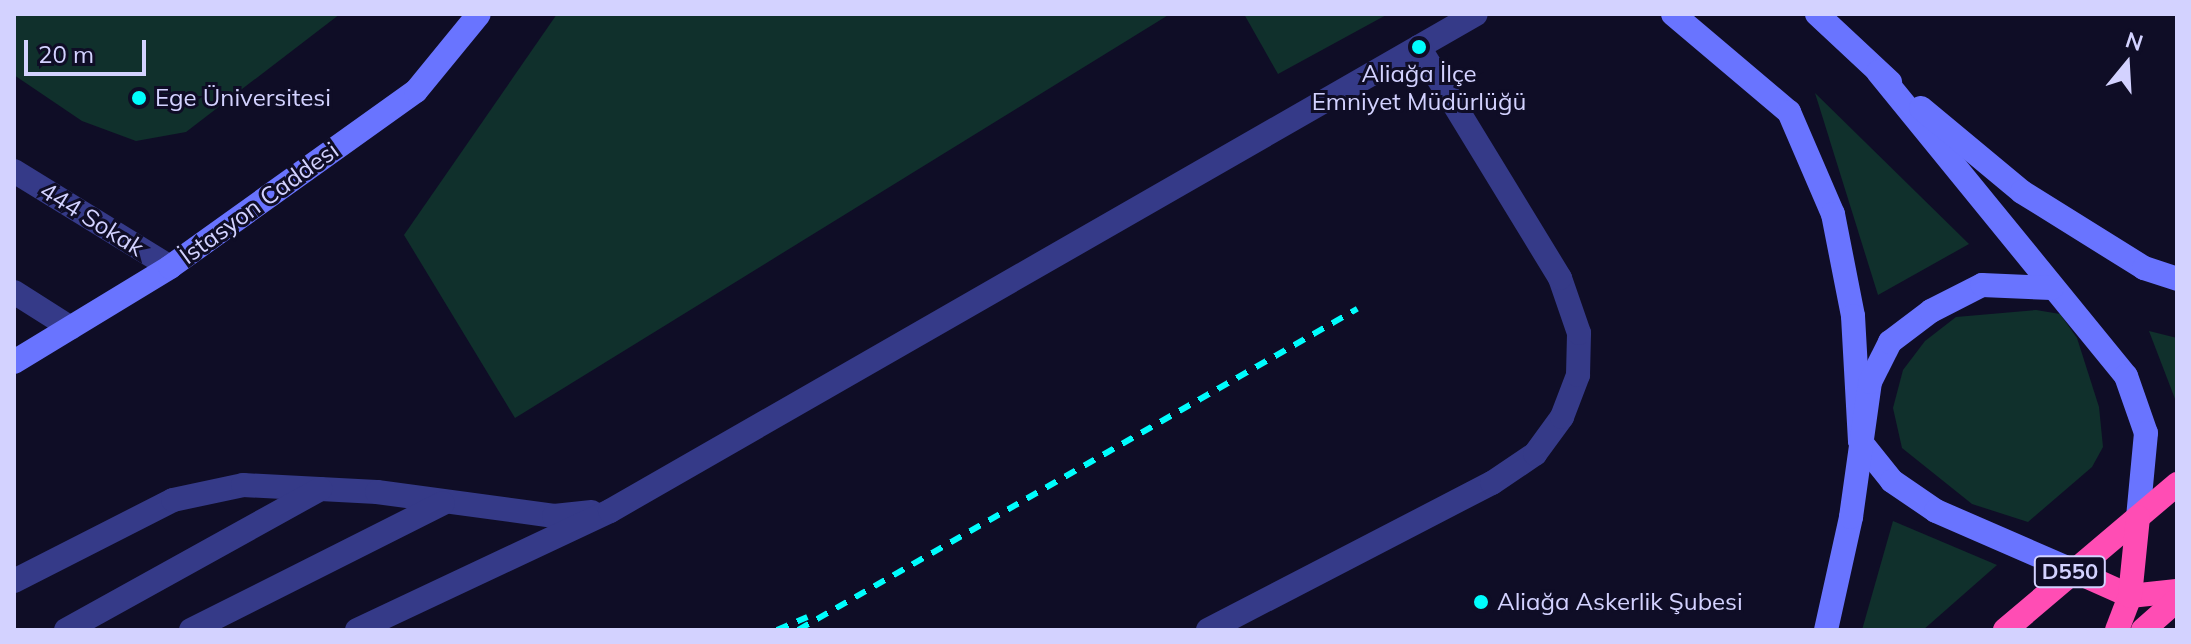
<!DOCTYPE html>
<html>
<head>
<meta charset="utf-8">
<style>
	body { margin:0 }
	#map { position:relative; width:2191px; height:644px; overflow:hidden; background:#0f0d26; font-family:Mulish,sans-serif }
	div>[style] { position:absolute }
	.green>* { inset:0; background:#10302c }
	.street>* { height:24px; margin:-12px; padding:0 12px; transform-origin:12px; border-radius:12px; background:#353a88 }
	.secondary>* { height:24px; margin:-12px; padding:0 12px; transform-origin:12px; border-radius:12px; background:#6974ff }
	.highway>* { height:24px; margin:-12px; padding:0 12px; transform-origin:12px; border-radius:12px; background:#ff4db4 }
	.rail>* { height:6px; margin-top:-3px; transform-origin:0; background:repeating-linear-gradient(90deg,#00fdfd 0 12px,transparent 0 22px) }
	.dots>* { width:22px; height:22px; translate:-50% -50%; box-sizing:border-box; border:4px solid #0f0d26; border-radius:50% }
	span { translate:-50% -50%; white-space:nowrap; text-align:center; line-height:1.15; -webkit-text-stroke:6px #0f0d26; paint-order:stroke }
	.shield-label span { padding:2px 6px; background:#0f0d26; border:2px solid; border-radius:6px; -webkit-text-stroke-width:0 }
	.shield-label { font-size:22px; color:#d3d2ff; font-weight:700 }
	.poi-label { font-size:24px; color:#d3d2ff }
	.left { translate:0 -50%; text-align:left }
	.street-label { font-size:24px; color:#d3d2ff }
	.frame { position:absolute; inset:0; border:16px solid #d3d2ff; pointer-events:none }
	.north { position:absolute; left:2087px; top:24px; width:80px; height:80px; -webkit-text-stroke:6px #0f0d26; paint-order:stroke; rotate:18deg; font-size:22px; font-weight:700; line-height:32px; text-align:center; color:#d3d2ff }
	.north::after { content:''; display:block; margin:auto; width:28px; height:36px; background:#d3d2ff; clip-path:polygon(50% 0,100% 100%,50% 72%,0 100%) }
	.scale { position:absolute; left:24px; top:40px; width:122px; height:36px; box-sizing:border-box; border:4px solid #d3d2ff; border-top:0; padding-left:10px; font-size:24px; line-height:28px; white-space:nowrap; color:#d3d2ff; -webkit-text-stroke:6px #0f0d26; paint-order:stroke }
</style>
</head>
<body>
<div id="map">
	<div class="green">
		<div style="clip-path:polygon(14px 14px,340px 14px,186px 132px,136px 141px,82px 121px,14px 75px)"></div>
		<div style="clip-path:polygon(557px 14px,1170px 14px,515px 418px,404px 235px)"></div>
		<div style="clip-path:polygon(1244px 14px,1388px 14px,1278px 74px)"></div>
		<div style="clip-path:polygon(1815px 93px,1969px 244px,1878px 295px)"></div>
		<div style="clip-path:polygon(2036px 310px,2060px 314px,2077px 338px,2099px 407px,2103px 447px,2092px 467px,2028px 522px,1972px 504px,1902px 448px,1893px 408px,1903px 370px,1925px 341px,1956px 317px)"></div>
		<div style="clip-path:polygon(2149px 331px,2177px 338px,2177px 404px)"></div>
		<div style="clip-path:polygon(1893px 521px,1997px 565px,1923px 630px,1862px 630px)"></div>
	</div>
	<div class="street">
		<div style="left:14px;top:171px;width:183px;rotate:31.6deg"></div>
		<div style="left:14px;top:292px;width:67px;rotate:32.3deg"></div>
		<div style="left:14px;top:581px;width:178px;rotate:-27deg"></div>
		<div style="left:173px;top:500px;width:72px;rotate:-12.1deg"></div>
		<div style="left:243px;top:485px;width:134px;rotate:3deg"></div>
		<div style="left:377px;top:492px;width:179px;rotate:7.7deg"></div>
		<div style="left:554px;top:516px;width:38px;rotate:-6deg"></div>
		<div style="left:66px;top:630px;width:291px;rotate:-29deg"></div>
		<div style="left:191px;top:630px;width:282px;rotate:-26.7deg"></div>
		<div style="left:357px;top:630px;width:280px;rotate:-25.2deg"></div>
		<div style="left:610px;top:511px;width:998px;rotate:-29.85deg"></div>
		<div style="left:1208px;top:630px;width:320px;rotate:-27.4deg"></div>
		<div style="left:1492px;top:483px;width:52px;rotate:-34deg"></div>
		<div style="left:1535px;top:454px;width:46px;rotate:-53.9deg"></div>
		<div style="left:1562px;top:417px;width:45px;rotate:-69.1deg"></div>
		<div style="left:1578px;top:375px;width:42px;rotate:-88.6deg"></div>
		<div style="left:1579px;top:333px;width:58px;rotate:-109.1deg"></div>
		<div style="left:1560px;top:278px;width:271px;rotate:-121.4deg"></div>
	</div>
	<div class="secondary">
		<div style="left:1673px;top:14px;width:152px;rotate:40.2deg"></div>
		<div style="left:1789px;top:112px;width:111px;rotate:66.7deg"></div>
		<div style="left:1833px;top:214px;width:104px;rotate:78.9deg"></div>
		<div style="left:1853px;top:316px;width:125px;rotate:86.8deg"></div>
		<div style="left:1860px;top:441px;width:51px;rotate:51.3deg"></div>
		<div style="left:1892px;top:481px;width:53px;rotate:34.3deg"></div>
		<div style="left:1936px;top:511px;width:148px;rotate:23.5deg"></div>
		<div style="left:1817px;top:14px;width:100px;rotate:43deg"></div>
		<div style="left:1878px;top:72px;width:392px;rotate:50.8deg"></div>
		<div style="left:2126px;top:376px;width:60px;rotate:70.7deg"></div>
		<div style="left:2146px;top:433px;width:84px;rotate:95.4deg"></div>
		<div style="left:1921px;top:108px;width:131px;rotate:39.7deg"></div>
		<div style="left:2022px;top:192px;width:144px;rotate:31.9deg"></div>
		<div style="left:2144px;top:268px;width:35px;rotate:18deg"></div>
		<div style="left:14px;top:362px;width:183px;rotate:-31.3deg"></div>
		<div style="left:170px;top:267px;width:302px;rotate:-35.6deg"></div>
		<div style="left:416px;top:91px;width:99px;rotate:-50.7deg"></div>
		<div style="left:1826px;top:630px;width:116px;rotate:-77.5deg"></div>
		<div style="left:1851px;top:517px;width:136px;rotate:-82deg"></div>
		<div style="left:1870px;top:382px;width:45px;rotate:-63.4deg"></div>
		<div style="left:1890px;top:342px;width:51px;rotate:-37.1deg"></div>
		<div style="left:1931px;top:311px;width:57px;rotate:-27deg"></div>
		<div style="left:1982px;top:285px;width:70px;rotate:2.5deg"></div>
	</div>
	<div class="highway">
		<div style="left:2072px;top:570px;width:64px;rotate:24.1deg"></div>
		<div style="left:2130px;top:596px;width:47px;rotate:-6.1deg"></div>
		<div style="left:2005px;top:630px;width:226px;rotate:-40.3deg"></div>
		<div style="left:2117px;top:630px;width:36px;rotate:-69deg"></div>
		<div style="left:2130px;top:596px;width:79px;rotate:-84.2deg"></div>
		<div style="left:2143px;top:630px;width:45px;rotate:-41.4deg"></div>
	</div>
	<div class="rail">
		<div style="left:777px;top:630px;width:33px;rotate:-23deg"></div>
		<div style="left:798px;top:630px;width:645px;rotate:-29.87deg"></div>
	</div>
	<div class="dots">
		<div style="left:1419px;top:47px;background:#00fdfd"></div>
		<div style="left:139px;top:98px;background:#00fdfd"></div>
		<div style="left:1481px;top:602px;background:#00fdfd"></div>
	</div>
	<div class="shield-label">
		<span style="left:2070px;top:572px">D550</span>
	</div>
	<div class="poi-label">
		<span style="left:1419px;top:88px">Aliağa İlçe<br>Emniyet Müdürlüğü</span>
		<span class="left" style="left:155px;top:98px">Ege Üniversitesi</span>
		<span class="left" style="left:1497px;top:602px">Aliağa Askerlik Şubesi</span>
	</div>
	<div class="street-label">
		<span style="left:259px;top:203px;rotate:-36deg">İstasyon Caddesi</span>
		<span style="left:92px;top:219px;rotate:32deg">444 Sokak</span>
	</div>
	<div class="frame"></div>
	<div class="north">N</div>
	<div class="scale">20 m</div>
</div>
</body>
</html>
